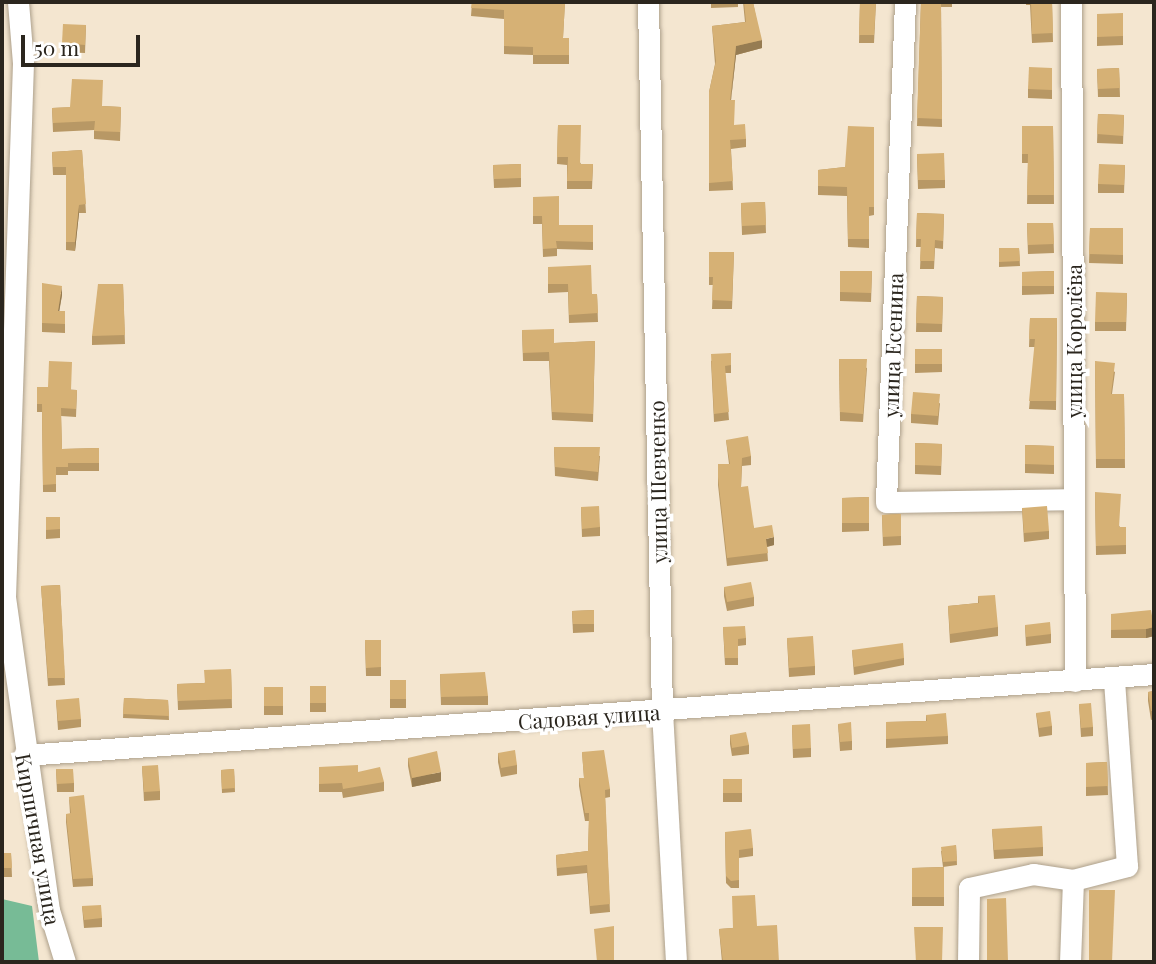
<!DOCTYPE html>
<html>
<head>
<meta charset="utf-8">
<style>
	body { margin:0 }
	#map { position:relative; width:1156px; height:964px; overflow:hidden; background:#f4e6d0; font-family:"Playfair Display",serif }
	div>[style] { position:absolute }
	.forest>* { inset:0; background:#77bb96 }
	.roads { filter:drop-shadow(0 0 2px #ada08b) drop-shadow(0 0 2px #ada08b) }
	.minor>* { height:21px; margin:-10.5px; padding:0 10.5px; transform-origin:10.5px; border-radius:10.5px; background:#fff }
	.wall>* { inset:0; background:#b89865 }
	.shaded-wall>* { inset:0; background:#967c52 }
	.building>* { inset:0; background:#d6b175 }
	span { translate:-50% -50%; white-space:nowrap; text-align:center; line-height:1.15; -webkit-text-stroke:7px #fff; paint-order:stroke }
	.street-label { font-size:21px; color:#2b261e }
	.frame { position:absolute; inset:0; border:4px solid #2b261e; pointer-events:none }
	.scale { position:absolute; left:21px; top:35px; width:119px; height:32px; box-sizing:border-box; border:4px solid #2b261e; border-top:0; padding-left:9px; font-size:21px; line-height:24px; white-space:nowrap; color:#2b261e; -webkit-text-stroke:5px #fff; paint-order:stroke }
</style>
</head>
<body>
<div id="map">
	<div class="forest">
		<div style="clip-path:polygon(2px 899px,32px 906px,39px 962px,2px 962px)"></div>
	</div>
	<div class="roads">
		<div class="minor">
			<div style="left:18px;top:2px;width:61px;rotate:85.3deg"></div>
			<div style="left:23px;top:63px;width:534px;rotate:91.93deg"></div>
			<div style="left:5px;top:597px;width:316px;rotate:82deg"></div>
			<div style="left:49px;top:910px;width:54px;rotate:72.9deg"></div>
			<div style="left:648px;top:2px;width:709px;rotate:88.87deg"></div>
			<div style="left:662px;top:711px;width:251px;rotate:86.8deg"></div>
			<div style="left:905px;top:2px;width:500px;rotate:92.18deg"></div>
			<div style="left:886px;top:502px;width:187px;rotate:-0.9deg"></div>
			<div style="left:1071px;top:2px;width:679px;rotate:89.66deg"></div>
			<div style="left:24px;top:755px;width:1133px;rotate:-4.1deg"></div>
			<div style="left:968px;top:962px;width:74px;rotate:-89.2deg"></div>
			<div style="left:969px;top:888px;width:66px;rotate:-12.3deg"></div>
			<div style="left:1033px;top:874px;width:40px;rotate:8.5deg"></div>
			<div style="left:1070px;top:962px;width:82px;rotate:-87.9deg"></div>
			<div style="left:1073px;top:880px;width:56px;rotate:-14.5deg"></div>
			<div style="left:1127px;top:866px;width:188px;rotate:-94deg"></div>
		</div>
	</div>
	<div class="wall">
		<div style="clip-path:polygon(472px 2px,565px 2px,563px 38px,569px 38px,569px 64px,533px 64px,533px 55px,504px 54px,504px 19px,471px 16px)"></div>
		<div style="clip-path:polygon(711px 2px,738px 2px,738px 7px,711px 8px)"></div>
		<div style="clip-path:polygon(743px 2px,753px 2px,762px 48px,736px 55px,731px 100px,734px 125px,746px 139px,746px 147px,731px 149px,733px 190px,709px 191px,709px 92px,715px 64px,712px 26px,745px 22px)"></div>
		<div style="clip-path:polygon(860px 2px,876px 2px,874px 43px,859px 43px)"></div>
		<div style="clip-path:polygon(921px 2px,952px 2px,952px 7px,941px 7px,942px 127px,917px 126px)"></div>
		<div style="clip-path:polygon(1026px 2px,1052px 2px,1053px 42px,1032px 43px,1030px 5px,1026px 5px)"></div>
		<div style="clip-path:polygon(1097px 14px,1123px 36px,1123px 45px,1097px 46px)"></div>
		<div style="clip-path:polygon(86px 25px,85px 53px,62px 52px,62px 43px)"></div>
		<div style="clip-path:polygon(1052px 68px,1052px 99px,1028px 98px,1028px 89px)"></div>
		<div style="clip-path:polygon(1119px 68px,1120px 97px,1098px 97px,1097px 69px)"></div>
		<div style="clip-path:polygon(102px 106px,121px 107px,120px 141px,94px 139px,94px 130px,53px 132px,52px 108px)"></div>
		<div style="clip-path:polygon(1098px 114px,1124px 115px,1123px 144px,1097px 143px)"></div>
		<div style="clip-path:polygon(558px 125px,581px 164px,593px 164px,592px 189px,567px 189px,567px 165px,557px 164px)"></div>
		<div style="clip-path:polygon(1022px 126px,1053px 126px,1054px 204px,1027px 204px,1028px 163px,1022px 163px)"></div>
		<div style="clip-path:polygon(874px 127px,874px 215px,869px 216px,869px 248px,848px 247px,847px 196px,818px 195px,818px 170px,845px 167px)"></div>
		<div style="clip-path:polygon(82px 150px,86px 213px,79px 213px,75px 251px,66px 250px,66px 175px,53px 175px,52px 152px)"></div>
		<div style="clip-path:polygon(917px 154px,945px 180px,945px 188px,918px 189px)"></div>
		<div style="clip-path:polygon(521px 164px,521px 187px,494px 188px,493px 165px)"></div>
		<div style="clip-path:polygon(1125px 165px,1124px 193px,1098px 193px,1098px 184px)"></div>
		<div style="clip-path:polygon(533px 197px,559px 225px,593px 225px,593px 250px,557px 249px,557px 256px,543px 257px,542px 224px,533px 224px)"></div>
		<div style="clip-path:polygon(765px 202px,766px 233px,742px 235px,741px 203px)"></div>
		<div style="clip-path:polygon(917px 213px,944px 214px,943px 249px,935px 248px,934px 269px,920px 269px,921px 247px,916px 247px)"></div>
		<div style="clip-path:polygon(1027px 223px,1053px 223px,1054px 253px,1028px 254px)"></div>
		<div style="clip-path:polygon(1090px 228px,1123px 228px,1123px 264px,1089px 263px)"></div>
		<div style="clip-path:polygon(999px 248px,1019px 248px,1020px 266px,999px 267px)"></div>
		<div style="clip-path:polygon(709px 252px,734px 252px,732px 309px,712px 309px,713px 285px,709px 285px)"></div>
		<div style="clip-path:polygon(548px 267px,592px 294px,597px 294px,598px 322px,569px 323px,568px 292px,548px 293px)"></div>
		<div style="clip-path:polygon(872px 271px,871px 302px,840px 301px,840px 292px)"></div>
		<div style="clip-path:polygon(1054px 271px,1054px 294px,1022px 295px,1022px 272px)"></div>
		<div style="clip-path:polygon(42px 283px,62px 295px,59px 311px,65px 311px,65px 333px,42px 332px)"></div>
		<div style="clip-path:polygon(123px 284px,125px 344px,92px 345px,92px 336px)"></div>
		<div style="clip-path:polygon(1127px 293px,1126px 331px,1095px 331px,1095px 322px)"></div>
		<div style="clip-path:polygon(917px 296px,943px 297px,942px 332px,916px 332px)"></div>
		<div style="clip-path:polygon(1030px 318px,1057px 318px,1056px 410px,1029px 409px,1035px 347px,1029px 347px)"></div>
		<div style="clip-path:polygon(522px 330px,554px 343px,595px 341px,593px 422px,552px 420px,549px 361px,523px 361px)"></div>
		<div style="clip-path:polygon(915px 349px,942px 349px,942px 372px,915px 373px)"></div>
		<div style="clip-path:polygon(731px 353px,731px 373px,725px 373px,729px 420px,714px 422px,711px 361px)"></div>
		<div style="clip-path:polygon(839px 359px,867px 368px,863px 422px,840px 421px)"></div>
		<div style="clip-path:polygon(1095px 361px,1115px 372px,1112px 394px,1124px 394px,1125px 468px,1096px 468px)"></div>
		<div style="clip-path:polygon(37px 387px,77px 390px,76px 417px,61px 416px,62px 449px,99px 448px,99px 471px,68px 471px,68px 475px,56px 475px,56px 492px,43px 492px,42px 412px,37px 412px)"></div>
		<div style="clip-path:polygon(940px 403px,938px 425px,911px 423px,911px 414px)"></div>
		<div style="clip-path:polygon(726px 440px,751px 456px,751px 465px,742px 466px,741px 487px,754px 528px,774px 545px,767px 547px,768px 561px,727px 566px,718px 485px,718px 464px,729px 464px)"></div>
		<div style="clip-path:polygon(915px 443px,942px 444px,941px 475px,915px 474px)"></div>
		<div style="clip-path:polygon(1025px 445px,1054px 446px,1054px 474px,1025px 473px)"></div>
		<div style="clip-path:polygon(554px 447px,600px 456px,598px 481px,555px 476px)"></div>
		<div style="clip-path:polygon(1095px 492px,1120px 527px,1126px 527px,1126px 554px,1096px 555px)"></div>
		<div style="clip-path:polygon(869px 497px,869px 531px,842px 532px,842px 498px)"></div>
		<div style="clip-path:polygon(581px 507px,600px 527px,600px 536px,582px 537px)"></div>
		<div style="clip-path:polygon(1022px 508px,1049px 531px,1049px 539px,1024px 542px)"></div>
		<div style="clip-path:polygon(901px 514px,901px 545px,883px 546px,882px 515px)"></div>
		<div style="clip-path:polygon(46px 517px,60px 517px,60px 538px,46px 539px)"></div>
		<div style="clip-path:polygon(60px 585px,65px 685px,48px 686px,41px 586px)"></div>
		<div style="clip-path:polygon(724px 587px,754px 597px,754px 606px,727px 611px,724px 596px)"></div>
		<div style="clip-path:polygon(978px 596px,998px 627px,998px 636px,950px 643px,948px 606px,978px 603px)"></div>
		<div style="clip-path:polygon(594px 610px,594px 632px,573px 633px,572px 611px)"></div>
		<div style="clip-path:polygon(1111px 614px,1154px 624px,1154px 636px,1146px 638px,1111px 638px)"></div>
		<div style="clip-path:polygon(1025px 625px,1051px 634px,1051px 643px,1026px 646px)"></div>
		<div style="clip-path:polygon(723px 627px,746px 638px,746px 645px,738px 646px,738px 665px,725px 665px)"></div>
		<div style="clip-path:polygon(787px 638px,815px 666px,815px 675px,789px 677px)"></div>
		<div style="clip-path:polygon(365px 640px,381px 667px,381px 676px,366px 676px)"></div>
		<div style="clip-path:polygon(852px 650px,904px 658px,904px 665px,854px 675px)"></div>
		<div style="clip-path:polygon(231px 669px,232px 708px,178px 710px,177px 684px,204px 683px)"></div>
		<div style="clip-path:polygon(440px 674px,488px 696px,488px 705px,441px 705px)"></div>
		<div style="clip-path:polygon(390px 680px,406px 680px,406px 708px,390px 708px)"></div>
		<div style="clip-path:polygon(310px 686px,326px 686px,326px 712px,310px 712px)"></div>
		<div style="clip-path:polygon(264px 687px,283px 687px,283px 715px,264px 715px)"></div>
		<div style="clip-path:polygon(1154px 691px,1154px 719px,1151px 720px,1148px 701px,1148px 692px)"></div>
		<div style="clip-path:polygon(124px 698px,168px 700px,169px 720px,123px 718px)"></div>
		<div style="clip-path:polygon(56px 700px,81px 719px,81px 727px,58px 730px)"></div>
		<div style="clip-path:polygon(1079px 704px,1093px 727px,1093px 736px,1081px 737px)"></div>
		<div style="clip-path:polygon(1036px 713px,1052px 726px,1052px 735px,1039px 737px)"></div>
		<div style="clip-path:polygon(926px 715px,948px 736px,948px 744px,886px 748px,886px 722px,926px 721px)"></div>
		<div style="clip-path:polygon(838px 724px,852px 741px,852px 750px,840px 751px)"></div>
		<div style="clip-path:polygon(792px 725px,811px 748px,811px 757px,793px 758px)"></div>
		<div style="clip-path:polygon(730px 735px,749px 745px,749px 754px,732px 756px,730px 744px)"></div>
		<div style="clip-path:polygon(582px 752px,610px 789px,610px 797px,605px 798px,610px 912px,590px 914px,587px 873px,557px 876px,556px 855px,588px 851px,589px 821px,585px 821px,579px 786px,579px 778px,584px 778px)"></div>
		<div style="clip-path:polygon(498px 753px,517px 765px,517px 774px,501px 777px,498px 762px)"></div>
		<div style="clip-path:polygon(408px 758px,441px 781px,412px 787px,408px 766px)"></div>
		<div style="clip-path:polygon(1107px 762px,1108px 795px,1086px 796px,1086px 763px)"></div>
		<div style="clip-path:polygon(142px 766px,160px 791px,160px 800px,144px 801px)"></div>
		<div style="clip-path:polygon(319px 767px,358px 772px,384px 782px,384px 791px,343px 798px,342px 792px,319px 792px)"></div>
		<div style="clip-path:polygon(56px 769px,74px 783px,74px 792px,57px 792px)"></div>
		<div style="clip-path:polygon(234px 769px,235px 792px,222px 793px,221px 770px)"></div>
		<div style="clip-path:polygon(742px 779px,742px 802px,723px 802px,723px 793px)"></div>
		<div style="clip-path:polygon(69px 797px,93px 878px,93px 886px,73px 887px,66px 822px,66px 814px,70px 814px)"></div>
		<div style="clip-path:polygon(992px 829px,1043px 847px,1043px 856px,994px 859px)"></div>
		<div style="clip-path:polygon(725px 832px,753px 848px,753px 856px,739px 858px,739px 888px,731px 888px,726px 883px)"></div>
		<div style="clip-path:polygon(956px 845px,957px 865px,943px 867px,941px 851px)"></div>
		<div style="clip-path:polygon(2px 853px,11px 853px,12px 877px,2px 877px)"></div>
		<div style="clip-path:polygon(944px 867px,944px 906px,912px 906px,912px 868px)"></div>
		<div style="clip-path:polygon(82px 906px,102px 918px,102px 927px,84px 928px)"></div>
		<div style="clip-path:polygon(757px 926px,779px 962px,722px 962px,719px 929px)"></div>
	</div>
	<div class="shaded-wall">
		<div style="clip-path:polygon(762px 40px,762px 48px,736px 55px,730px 109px,736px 46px)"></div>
		<div style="clip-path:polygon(79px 205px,79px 213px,75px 251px,75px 242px)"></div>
		<div style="clip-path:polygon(62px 286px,62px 295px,58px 319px,58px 311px)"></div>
		<div style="clip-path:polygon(774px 537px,774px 545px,766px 547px,766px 539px)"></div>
		<div style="clip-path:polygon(1154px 627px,1154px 636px,1146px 638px,1146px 629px)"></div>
		<div style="clip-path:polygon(441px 772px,441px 781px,412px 787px,412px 778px)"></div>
	</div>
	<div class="building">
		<div style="clip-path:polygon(472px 2px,565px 2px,563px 38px,569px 38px,569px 55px,533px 55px,533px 47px,504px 46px,504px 10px,471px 8px)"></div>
		<div style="clip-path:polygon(744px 2px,753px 2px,762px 40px,736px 46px,730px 100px,735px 100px,734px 125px,745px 124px,746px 139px,730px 140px,733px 181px,709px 183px,709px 92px,716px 61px,712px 26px,746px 22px)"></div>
		<div style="clip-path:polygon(860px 2px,876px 2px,874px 35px,859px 35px)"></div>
		<div style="clip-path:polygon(921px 2px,941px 2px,942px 119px,917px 118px)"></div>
		<div style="clip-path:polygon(1031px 2px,1052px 2px,1053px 33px,1032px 34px)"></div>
		<div style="clip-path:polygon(1123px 13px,1123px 36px,1097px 37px,1097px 14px)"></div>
		<div style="clip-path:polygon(63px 24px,86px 25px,85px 45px,62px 43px)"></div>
		<div style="clip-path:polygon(1029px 67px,1052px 68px,1052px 90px,1028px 89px)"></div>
		<div style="clip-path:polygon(1119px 68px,1120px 88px,1098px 89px,1097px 69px)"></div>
		<div style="clip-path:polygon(72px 79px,103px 80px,102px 106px,121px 107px,120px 132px,94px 131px,95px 121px,53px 123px,52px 108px,70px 107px)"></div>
		<div style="clip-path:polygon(1098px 114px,1124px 115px,1123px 136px,1097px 134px)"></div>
		<div style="clip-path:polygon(558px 125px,581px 125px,580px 164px,593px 164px,592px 181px,567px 181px,568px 157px,557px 157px)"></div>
		<div style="clip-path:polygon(848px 126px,874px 127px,874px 207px,869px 207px,869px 239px,848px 239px,847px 187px,818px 186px,818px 170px,845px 167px)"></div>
		<div style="clip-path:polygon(1022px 126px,1053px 126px,1054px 195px,1027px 195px,1028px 154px,1022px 154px)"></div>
		<div style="clip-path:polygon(82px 150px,86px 204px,79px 205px,75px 242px,66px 242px,66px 167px,53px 167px,52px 152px)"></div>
		<div style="clip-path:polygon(944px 153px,945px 180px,918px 180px,917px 154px)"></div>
		<div style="clip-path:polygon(521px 164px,521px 178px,494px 179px,493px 165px)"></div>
		<div style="clip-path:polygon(1099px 164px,1125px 165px,1124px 185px,1098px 184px)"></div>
		<div style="clip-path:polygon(559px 196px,559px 225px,593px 225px,593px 242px,556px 241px,557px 248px,543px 249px,542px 216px,533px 216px,533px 197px)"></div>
		<div style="clip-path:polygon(765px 202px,766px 225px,742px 226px,741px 203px)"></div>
		<div style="clip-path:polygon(917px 213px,944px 214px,943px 241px,935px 240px,934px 261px,920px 261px,921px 239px,916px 239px)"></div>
		<div style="clip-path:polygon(1027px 223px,1053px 223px,1054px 244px,1028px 245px)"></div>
		<div style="clip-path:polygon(1090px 228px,1123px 228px,1123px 255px,1089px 254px)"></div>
		<div style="clip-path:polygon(999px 248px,1019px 248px,1020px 261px,999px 262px)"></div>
		<div style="clip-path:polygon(709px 252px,734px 252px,732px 301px,712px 300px,713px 277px,709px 277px)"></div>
		<div style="clip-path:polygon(591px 265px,592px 294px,597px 294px,598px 313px,569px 315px,568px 284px,548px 284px,548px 267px)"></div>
		<div style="clip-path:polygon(840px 271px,872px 271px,871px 293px,840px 292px)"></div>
		<div style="clip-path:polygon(1054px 271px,1054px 286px,1022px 286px,1022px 272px)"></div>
		<div style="clip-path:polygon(42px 283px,62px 286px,58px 311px,65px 311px,65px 324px,42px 323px)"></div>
		<div style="clip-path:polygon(98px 284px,123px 284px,125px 335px,92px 336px)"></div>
		<div style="clip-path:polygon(1096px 292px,1127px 293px,1126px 322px,1095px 322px)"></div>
		<div style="clip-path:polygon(917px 296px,943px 297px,942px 324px,916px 323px)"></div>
		<div style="clip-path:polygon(1030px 318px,1057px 318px,1056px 401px,1029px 401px,1035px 339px,1029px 339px)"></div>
		<div style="clip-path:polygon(554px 329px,554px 343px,595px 341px,593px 414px,552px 412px,549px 352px,523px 353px,522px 330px)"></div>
		<div style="clip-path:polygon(915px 349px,942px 349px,942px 364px,915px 364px)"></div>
		<div style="clip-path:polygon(731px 353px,731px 365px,725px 366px,729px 412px,714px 414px,711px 354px)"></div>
		<div style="clip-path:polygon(839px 359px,867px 359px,863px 414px,840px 412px)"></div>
		<div style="clip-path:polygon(49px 361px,72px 362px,71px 390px,77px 390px,76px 409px,61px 408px,62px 449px,99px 448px,99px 463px,68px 463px,68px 467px,56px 467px,56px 484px,43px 485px,42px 404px,37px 404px,37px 387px,48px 387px)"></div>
		<div style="clip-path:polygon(1095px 361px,1115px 363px,1111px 394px,1124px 394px,1125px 459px,1096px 459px)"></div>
		<div style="clip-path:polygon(913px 392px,940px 394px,938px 416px,911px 414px)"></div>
		<div style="clip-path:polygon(748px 436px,751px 456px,742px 458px,741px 487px,748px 486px,754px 528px,772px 525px,774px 537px,766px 539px,768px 553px,727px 558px,718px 477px,718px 464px,730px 464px,726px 440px)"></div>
		<div style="clip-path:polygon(915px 443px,942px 444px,941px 466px,915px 465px)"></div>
		<div style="clip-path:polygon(1025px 445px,1054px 446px,1054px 465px,1025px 464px)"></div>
		<div style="clip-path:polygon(554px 447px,600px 447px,598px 472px,555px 467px)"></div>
		<div style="clip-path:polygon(1095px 492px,1121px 494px,1119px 527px,1126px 527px,1126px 545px,1096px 546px)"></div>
		<div style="clip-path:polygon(869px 497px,869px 523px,842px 523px,842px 498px)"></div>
		<div style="clip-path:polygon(599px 506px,600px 527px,582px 529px,581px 507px)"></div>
		<div style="clip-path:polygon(1047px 506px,1049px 531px,1024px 533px,1022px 508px)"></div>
		<div style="clip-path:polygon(901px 514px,901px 536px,883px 537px,882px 515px)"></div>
		<div style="clip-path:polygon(46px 517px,60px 517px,60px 529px,46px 530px)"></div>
		<div style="clip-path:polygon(751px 582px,754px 597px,727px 602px,724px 587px)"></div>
		<div style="clip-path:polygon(60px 585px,65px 678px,48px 678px,41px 586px)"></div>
		<div style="clip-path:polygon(995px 595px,998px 627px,950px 634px,948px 606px,979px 603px,978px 596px)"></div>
		<div style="clip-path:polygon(594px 610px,594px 624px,573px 624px,572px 611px)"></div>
		<div style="clip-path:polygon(1151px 610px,1154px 627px,1146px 629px,1111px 630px,1111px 614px)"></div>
		<div style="clip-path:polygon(1050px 622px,1051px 634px,1026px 637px,1025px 625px)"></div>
		<div style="clip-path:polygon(745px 626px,746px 638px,738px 639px,738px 658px,725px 658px,723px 627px)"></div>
		<div style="clip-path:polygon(813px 636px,815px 666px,789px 668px,787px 638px)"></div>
		<div style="clip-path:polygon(365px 640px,381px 640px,381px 667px,366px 668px)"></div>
		<div style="clip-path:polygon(903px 643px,904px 658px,854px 667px,852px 650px)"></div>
		<div style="clip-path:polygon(231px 669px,232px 699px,178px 701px,177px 684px,205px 683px,204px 670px)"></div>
		<div style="clip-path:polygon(485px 672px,488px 696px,441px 697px,440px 674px)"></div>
		<div style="clip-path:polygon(390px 680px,406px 680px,406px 699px,390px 699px)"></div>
		<div style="clip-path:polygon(310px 686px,326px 686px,326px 703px,310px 703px)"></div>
		<div style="clip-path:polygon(264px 687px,283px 687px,283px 706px,264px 706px)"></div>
		<div style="clip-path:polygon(1154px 691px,1154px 711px,1151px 711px,1148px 692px)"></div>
		<div style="clip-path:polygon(79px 698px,81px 719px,58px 721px,56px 700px)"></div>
		<div style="clip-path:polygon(124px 698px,168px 700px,169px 716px,123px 714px)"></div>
		<div style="clip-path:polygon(1091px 703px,1093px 727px,1081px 728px,1079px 704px)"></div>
		<div style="clip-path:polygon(1050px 711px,1052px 726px,1039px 728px,1036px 713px)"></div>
		<div style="clip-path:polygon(946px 713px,948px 736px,886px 739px,886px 722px,927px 721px,926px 715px)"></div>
		<div style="clip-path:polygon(851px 722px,852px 741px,840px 742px,838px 724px)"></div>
		<div style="clip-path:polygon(810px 724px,811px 748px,793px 749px,792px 725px)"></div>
		<div style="clip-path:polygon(746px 732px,749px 745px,732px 748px,730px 735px)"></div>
		<div style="clip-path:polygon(515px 750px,517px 765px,501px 768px,498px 753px)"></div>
		<div style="clip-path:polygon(604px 750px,610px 789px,605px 790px,610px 904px,590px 906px,587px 865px,557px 868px,556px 855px,588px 851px,589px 813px,585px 813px,579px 778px,584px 778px,582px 752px)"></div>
		<div style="clip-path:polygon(437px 751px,441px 772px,412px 778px,408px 758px)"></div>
		<div style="clip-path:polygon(1107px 762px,1108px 786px,1086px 787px,1086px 763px)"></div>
		<div style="clip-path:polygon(158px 765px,160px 791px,144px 792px,142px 766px)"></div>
		<div style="clip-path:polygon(358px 765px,358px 772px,380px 767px,384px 782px,343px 789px,342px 783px,319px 784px,319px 767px)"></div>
		<div style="clip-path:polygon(56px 769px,73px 769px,74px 783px,57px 784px)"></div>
		<div style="clip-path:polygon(234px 769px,235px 788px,222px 789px,221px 770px)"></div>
		<div style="clip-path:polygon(723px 779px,742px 779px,742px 793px,723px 793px)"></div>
		<div style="clip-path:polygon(84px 795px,93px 878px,73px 879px,66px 814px,71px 813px,69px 797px)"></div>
		<div style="clip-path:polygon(1042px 826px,1043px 847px,994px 850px,992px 829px)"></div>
		<div style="clip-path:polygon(751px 829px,753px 848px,739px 850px,739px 880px,731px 881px,726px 876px,725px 832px)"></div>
		<div style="clip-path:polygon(956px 845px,957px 861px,943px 862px,941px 847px)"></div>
		<div style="clip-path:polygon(2px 853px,11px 853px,12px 868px,2px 868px)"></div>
		<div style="clip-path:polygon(944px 867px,944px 897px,912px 897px,912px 868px)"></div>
		<div style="clip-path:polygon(1089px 890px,1115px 890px,1112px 962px,1089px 962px)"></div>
		<div style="clip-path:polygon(755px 895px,757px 926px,777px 925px,779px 962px,723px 962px,719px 929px,733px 928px,732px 896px)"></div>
		<div style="clip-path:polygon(1006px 898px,1008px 962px,987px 962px,987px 899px)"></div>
		<div style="clip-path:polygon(101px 905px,102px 918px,84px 920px,82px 906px)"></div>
		<div style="clip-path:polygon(614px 926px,614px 962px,597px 962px,594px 929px)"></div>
		<div style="clip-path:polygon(914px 927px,943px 927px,942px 962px,916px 962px)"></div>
	</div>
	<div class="street-label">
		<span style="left:1073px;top:341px;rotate:-90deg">улица Королёва</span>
		<span style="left:892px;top:345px;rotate:-88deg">улица Есенина</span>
		<span style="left:657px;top:482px;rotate:-91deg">улица Шевченко</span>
		<span style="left:589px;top:716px;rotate:-4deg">Садовая улица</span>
		<span style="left:39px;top:839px;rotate:80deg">Кирпичная улица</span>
	</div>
	<div class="frame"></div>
	<div class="scale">50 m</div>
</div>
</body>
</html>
